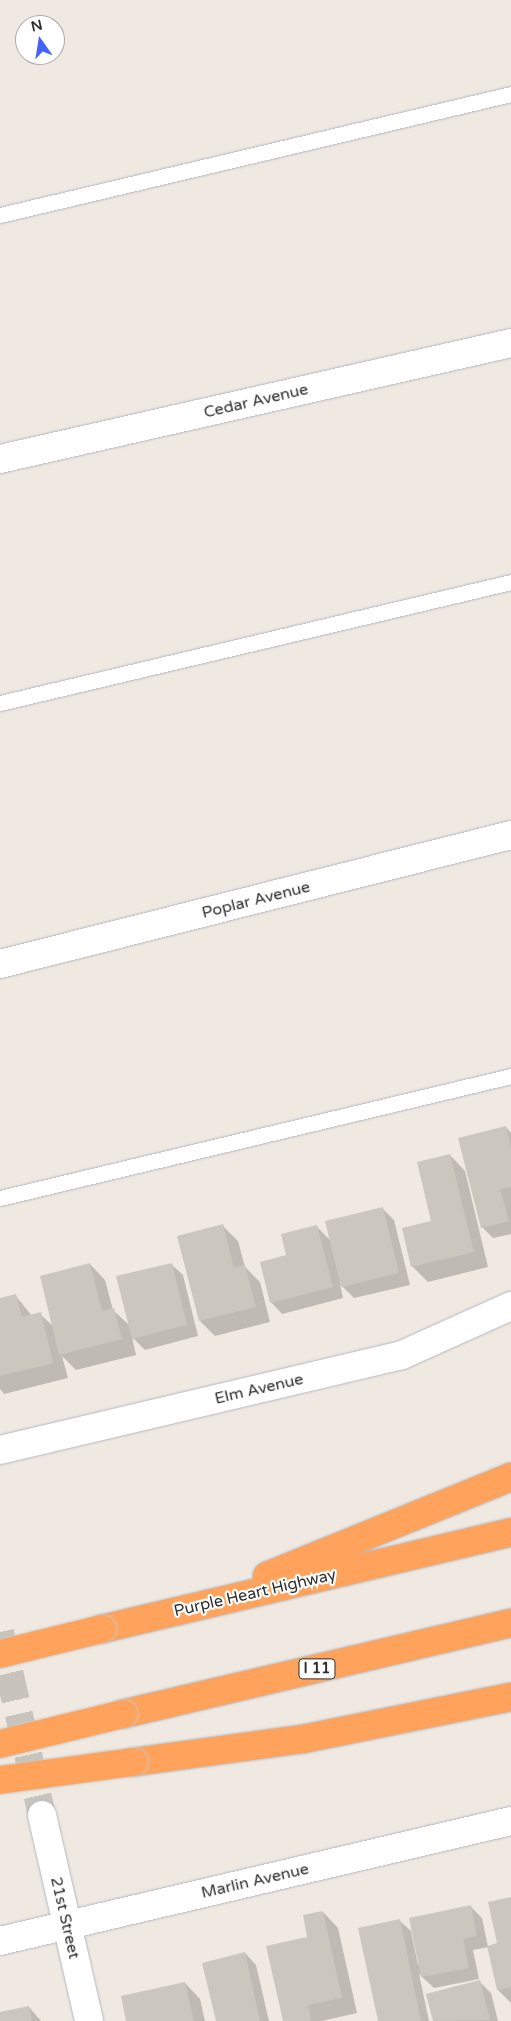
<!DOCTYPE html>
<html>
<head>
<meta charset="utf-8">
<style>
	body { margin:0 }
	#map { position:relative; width:511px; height:2021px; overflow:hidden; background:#efe9e1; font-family:"Varela Round",sans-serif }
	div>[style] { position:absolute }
	.shadow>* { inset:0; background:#0003 }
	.building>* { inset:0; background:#cbc7bf }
	.street-tunnel>* { height:28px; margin-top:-14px; transform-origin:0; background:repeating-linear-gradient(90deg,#c8c4bd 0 28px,transparent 0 42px) }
	.roads { filter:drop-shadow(0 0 1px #b4b7c1) drop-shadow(0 0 1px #b4b7c1) }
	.lane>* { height:15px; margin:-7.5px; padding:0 7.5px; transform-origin:7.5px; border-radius:7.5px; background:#fff }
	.street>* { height:28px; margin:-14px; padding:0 14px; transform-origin:14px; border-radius:14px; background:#fff }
	.highway>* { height:28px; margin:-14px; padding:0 14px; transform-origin:14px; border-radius:14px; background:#ffa35c }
	.bridges { filter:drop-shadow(0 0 1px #c9c9c9) drop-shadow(0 0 1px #c9c9c9) }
	.highway-bridge>* { height:28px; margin:-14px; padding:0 14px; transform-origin:14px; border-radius:14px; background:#ffa35c }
	span { translate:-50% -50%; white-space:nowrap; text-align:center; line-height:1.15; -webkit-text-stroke:4.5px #fff; paint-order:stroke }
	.shield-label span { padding:1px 4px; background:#fff; border:1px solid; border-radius:4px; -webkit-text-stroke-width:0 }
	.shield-label { font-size:15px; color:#2e2e2e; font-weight:700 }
	.street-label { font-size:16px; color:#2e2e2e }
	.north { position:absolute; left:15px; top:15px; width:50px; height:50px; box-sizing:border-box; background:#fff; border:1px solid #ababab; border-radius:50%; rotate:347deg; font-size:14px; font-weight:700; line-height:20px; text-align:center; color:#2e2e2e }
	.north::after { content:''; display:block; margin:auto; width:18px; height:22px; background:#4264fb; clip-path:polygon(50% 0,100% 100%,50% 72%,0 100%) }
</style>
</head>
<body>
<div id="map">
	<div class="shadow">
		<div style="clip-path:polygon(506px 1127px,511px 1133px,511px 1234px,493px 1238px,482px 1227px)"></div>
		<div style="clip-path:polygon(450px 1155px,465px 1171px,488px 1267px,428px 1282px,412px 1266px,432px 1222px)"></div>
		<div style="clip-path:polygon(383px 1209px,394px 1220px,410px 1285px,354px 1298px,340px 1284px,343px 1298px,282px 1314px,271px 1302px,287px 1256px,317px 1227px,331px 1241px)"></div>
		<div style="clip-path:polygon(223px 1226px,238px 1241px,245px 1267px,260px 1282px,270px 1322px,215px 1336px,200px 1321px)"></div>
		<div style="clip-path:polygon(90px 1264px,105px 1280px,113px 1310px,130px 1326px,171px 1264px,183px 1275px,198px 1336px,145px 1350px,132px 1337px,136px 1355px,76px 1370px,62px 1356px,68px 1378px,4px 1394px,0 1389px,0 1299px,16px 1296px,32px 1316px,40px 1314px,54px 1327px)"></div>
		<div style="clip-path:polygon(511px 1898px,511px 2003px,498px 1990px,489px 1947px,473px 1950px,479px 1979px,434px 1988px,419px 1974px,429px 2021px,379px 2021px,399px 1920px,411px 1931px,418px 1965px,470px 1906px,482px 1918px,488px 1947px,498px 1944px)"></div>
		<div style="clip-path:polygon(323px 1912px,338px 1928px,357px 2013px,322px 2021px,284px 2021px,309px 1938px)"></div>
		<div style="clip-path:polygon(245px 1953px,256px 1965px,269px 2021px,217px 2021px)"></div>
		<div style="clip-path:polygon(480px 1982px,491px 1993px,498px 2021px,434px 2021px,427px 1995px)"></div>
		<div style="clip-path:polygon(185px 1983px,200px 1999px,205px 2021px,128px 2021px)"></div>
		<div style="clip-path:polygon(29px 2007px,41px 2021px,0 2021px,0 2013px)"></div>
	</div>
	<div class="building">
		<div style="clip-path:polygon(506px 1126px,511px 1146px,511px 1187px,500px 1189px,509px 1221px,481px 1228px,458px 1138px)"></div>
		<div style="clip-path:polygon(450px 1154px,474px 1252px,411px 1267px,402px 1228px,431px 1221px,417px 1162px)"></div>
		<div style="clip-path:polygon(383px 1207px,399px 1273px,341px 1287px,325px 1221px)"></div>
		<div style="clip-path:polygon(223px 1224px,234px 1268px,245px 1265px,256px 1307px,199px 1321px,177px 1236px)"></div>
		<div style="clip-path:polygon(317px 1225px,333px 1287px,270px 1303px,260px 1262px,286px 1255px,281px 1234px)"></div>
		<div style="clip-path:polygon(90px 1263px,102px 1311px,114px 1308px,122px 1339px,59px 1355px,40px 1276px)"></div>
		<div style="clip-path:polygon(172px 1263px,187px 1325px,132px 1339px,116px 1276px)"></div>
		<div style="clip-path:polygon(16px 1294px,22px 1317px,41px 1312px,53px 1363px,0 1376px,0 1298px)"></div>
		<div style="clip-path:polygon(511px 1897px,511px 1987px,497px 1990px,487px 1946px,497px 1943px,488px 1902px)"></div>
		<div style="clip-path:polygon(471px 1905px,477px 1936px,463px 1939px,469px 1968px,421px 1977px,409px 1918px)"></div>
		<div style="clip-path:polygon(323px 1911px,342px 1998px,308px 2005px,311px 2021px,283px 2021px,266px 1946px,307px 1937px,303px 1915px)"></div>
		<div style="clip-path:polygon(400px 1919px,421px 2021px,378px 2021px,358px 1928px)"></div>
		<div style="clip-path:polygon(245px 1952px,260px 2021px,216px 2021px,202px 1963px)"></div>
		<div style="clip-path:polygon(480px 1980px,490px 2020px,433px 2021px,426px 1994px)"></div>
		<div style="clip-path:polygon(185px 1982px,194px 2021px,126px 2021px,121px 1996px)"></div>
		<div style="clip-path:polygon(29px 2006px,32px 2021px,0 2021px,0 2012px)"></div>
	</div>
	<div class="street-tunnel">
		<div style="left:0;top:1632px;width:188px;rotate:77.1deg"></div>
	</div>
	<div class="roads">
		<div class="lane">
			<div style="left:0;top:215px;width:525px;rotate:-13.32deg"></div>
			<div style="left:0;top:703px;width:525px;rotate:-13.32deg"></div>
			<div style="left:0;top:1198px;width:525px;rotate:-13.43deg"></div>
		</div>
		<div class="street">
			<div style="left:0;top:459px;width:524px;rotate:-12.79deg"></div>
			<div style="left:0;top:964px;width:527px;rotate:-14.17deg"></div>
			<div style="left:0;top:1450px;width:413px;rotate:-13.3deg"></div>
			<div style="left:402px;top:1355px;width:120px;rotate:-24.2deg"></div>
			<div style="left:42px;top:1815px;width:211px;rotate:77.1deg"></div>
			<div style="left:0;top:1941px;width:525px;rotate:-13.22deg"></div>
		</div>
		<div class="highway">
			<div style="left:267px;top:1576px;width:263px;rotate:-22.1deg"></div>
			<div style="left:102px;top:1629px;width:420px;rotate:-13.3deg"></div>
			<div style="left:123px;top:1714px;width:399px;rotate:-13.2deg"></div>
			<div style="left:134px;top:1762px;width:171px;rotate:-7.8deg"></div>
			<div style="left:303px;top:1739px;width:212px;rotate:-11.4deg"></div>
		</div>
	</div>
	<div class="bridges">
		<div class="highway-bridge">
			<div style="left:0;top:1654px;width:105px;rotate:-13.8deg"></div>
			<div style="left:0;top:1744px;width:127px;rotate:-13.7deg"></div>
			<div style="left:0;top:1780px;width:135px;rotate:-7.7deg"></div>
		</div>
	</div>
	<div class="shield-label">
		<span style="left:317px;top:1669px">I 11</span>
	</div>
	<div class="street-label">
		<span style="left:256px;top:401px;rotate:-13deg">Cedar Avenue</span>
		<span style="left:256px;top:900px;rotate:-14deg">Poplar Avenue</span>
		<span style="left:259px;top:1389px;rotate:-13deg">Elm Avenue</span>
		<span style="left:255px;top:1593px;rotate:-13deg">Purple Heart Highway</span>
		<span style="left:255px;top:1881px;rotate:-13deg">Marlin Avenue</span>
		<span style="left:65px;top:1918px;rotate:77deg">21st Street</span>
	</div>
	<div class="north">N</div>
</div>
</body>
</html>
